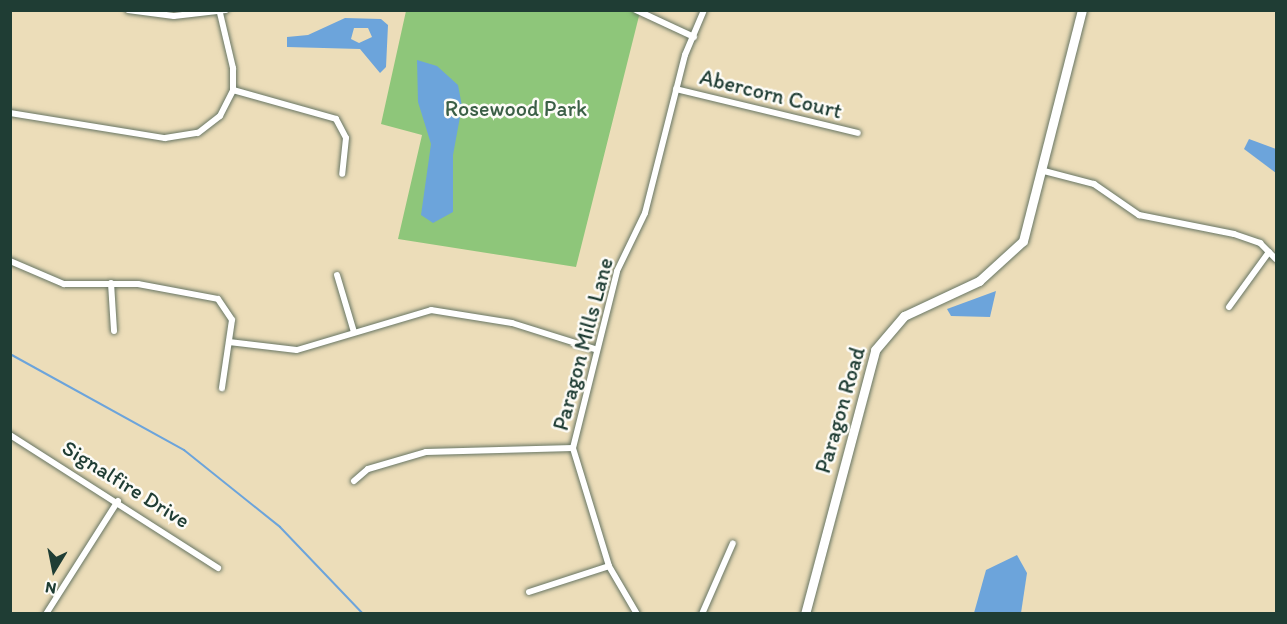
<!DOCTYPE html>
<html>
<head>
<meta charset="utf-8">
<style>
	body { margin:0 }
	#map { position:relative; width:1287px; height:624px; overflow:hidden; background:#ecddb9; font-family:Itim,sans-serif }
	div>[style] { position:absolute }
	.green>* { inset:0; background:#8ec67a }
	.water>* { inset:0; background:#6ca4db }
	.stream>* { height:2px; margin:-1px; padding:0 1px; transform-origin:1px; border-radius:1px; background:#6ca4db }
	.roads { filter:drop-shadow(0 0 2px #677563) drop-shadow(0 0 2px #677563) }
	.street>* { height:6px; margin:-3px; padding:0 3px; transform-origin:3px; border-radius:3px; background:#fff }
	.secondary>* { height:9px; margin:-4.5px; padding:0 4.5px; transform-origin:4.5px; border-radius:4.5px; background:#fff }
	span { translate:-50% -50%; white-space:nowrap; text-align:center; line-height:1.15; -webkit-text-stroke:5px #fdfcf7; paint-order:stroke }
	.street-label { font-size:22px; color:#1f3d34 }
	.park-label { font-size:22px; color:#3b5f46 }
	.frame { position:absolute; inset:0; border:12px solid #1f3d34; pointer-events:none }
	.north { position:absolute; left:24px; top:540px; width:60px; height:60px; -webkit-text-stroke:4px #fdfcf7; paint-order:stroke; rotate:190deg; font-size:16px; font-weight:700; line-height:24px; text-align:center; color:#1f3d34 }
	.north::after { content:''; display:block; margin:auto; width:21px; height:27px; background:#1f3d34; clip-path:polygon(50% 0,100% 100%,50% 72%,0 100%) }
</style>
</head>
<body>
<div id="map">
	<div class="green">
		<div style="clip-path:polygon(406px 11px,640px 12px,576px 267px,398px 239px,422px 135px,381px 124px)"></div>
	</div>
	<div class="water">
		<div style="clip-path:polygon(evenodd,345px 18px,381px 19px,388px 25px,386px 67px,380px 73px,360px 49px,287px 47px,287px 37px,308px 35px,345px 18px,354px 28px,368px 28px,372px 37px,359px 43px,351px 39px,354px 28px)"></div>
		<div style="clip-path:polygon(417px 60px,437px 66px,458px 85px,462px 106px,453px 155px,453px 212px,433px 223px,421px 215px,431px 144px,418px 102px)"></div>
		<div style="clip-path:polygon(1249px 139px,1276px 149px,1276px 173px,1244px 149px)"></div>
		<div style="clip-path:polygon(996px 291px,990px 317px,951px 316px,947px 309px)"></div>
		<div style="clip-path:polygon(1017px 555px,1027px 573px,1021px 613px,974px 613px,986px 570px)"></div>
	</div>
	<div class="stream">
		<div style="left:10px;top:354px;width:199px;rotate:28.9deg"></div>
		<div style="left:184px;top:450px;width:123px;rotate:38.7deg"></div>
		<div style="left:280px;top:527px;width:120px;rotate:46.3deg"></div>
	</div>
	<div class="roads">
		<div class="street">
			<div style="left:128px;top:10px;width:46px;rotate:7.4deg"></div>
			<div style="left:174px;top:16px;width:52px;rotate:-6.6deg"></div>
			<div style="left:636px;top:10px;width:64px;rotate:25deg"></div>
			<div style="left:676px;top:89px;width:187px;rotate:13.6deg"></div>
			<div style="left:233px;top:90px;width:107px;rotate:15.7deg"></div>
			<div style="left:336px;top:119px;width:21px;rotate:62deg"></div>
			<div style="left:346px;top:138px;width:36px;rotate:96deg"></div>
			<div style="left:10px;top:113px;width:157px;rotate:9.2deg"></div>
			<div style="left:165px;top:138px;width:33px;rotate:-9deg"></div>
			<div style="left:198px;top:133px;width:28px;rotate:-38deg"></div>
			<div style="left:220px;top:116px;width:29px;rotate:-63deg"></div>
			<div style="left:233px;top:90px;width:22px;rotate:-90deg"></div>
			<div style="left:233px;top:68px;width:57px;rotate:-103.3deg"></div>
			<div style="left:1044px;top:171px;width:52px;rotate:14.6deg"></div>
			<div style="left:1094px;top:184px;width:55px;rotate:34.6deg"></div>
			<div style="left:1139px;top:215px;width:97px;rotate:11.3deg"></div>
			<div style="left:1234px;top:234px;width:28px;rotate:19deg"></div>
			<div style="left:1260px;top:243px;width:23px;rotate:45deg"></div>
			<div style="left:10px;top:261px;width:59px;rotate:23.1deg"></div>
			<div style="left:64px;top:284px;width:74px"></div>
			<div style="left:138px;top:284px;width:81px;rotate:10.6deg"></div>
			<div style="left:218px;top:299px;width:25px;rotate:56deg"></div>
			<div style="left:232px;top:320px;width:69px;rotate:98.4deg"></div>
			<div style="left:337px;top:275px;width:59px;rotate:73.4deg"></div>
			<div style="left:111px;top:283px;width:48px;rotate:86.4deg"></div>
			<div style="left:1229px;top:307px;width:68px;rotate:-54deg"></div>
			<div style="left:229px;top:342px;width:68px;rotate:6.7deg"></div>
			<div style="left:297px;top:350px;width:140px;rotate:-16.6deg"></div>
			<div style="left:431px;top:310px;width:82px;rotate:9.1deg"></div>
			<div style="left:512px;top:323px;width:87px;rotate:17.4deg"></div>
			<div style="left:10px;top:435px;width:247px;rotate:32.6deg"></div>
			<div style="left:354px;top:481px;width:18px;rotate:-41deg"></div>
			<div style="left:368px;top:469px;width:60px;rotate:-16.3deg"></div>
			<div style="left:426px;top:452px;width:147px;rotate:-1.6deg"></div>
			<div style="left:529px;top:592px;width:84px;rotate:-18deg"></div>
			<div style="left:46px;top:614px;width:134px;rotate:-57.5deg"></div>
			<div style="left:637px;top:614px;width:56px;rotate:-120.3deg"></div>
			<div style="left:609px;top:566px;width:123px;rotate:-107deg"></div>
			<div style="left:573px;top:448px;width:182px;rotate:-76deg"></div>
			<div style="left:617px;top:271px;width:64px;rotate:-64.2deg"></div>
			<div style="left:645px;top:213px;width:163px;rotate:-75.8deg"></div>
			<div style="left:685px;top:55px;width:49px;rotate:-67.1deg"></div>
			<div style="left:702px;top:614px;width:77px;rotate:-66.4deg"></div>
		</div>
		<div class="secondary">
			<div style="left:805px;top:614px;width:273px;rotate:-75.1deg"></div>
			<div style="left:875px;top:350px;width:45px;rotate:-49.5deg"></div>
			<div style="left:904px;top:316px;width:83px;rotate:-25deg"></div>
			<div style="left:979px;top:281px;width:59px;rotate:-42.3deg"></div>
			<div style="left:1023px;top:241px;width:238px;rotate:-75.7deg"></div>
		</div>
	</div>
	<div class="street-label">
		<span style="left:771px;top:94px;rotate:14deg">Abercorn Court</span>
		<span style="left:583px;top:344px;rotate:-75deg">Paragon Mills Lane</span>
		<span style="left:840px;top:410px;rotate:-74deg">Paragon Road</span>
		<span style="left:126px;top:484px;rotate:32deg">Signalfire Drive</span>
	</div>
	<div class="park-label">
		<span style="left:516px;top:109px">Rosewood Park</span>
	</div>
	<div class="frame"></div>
	<div class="north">N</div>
</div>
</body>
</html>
